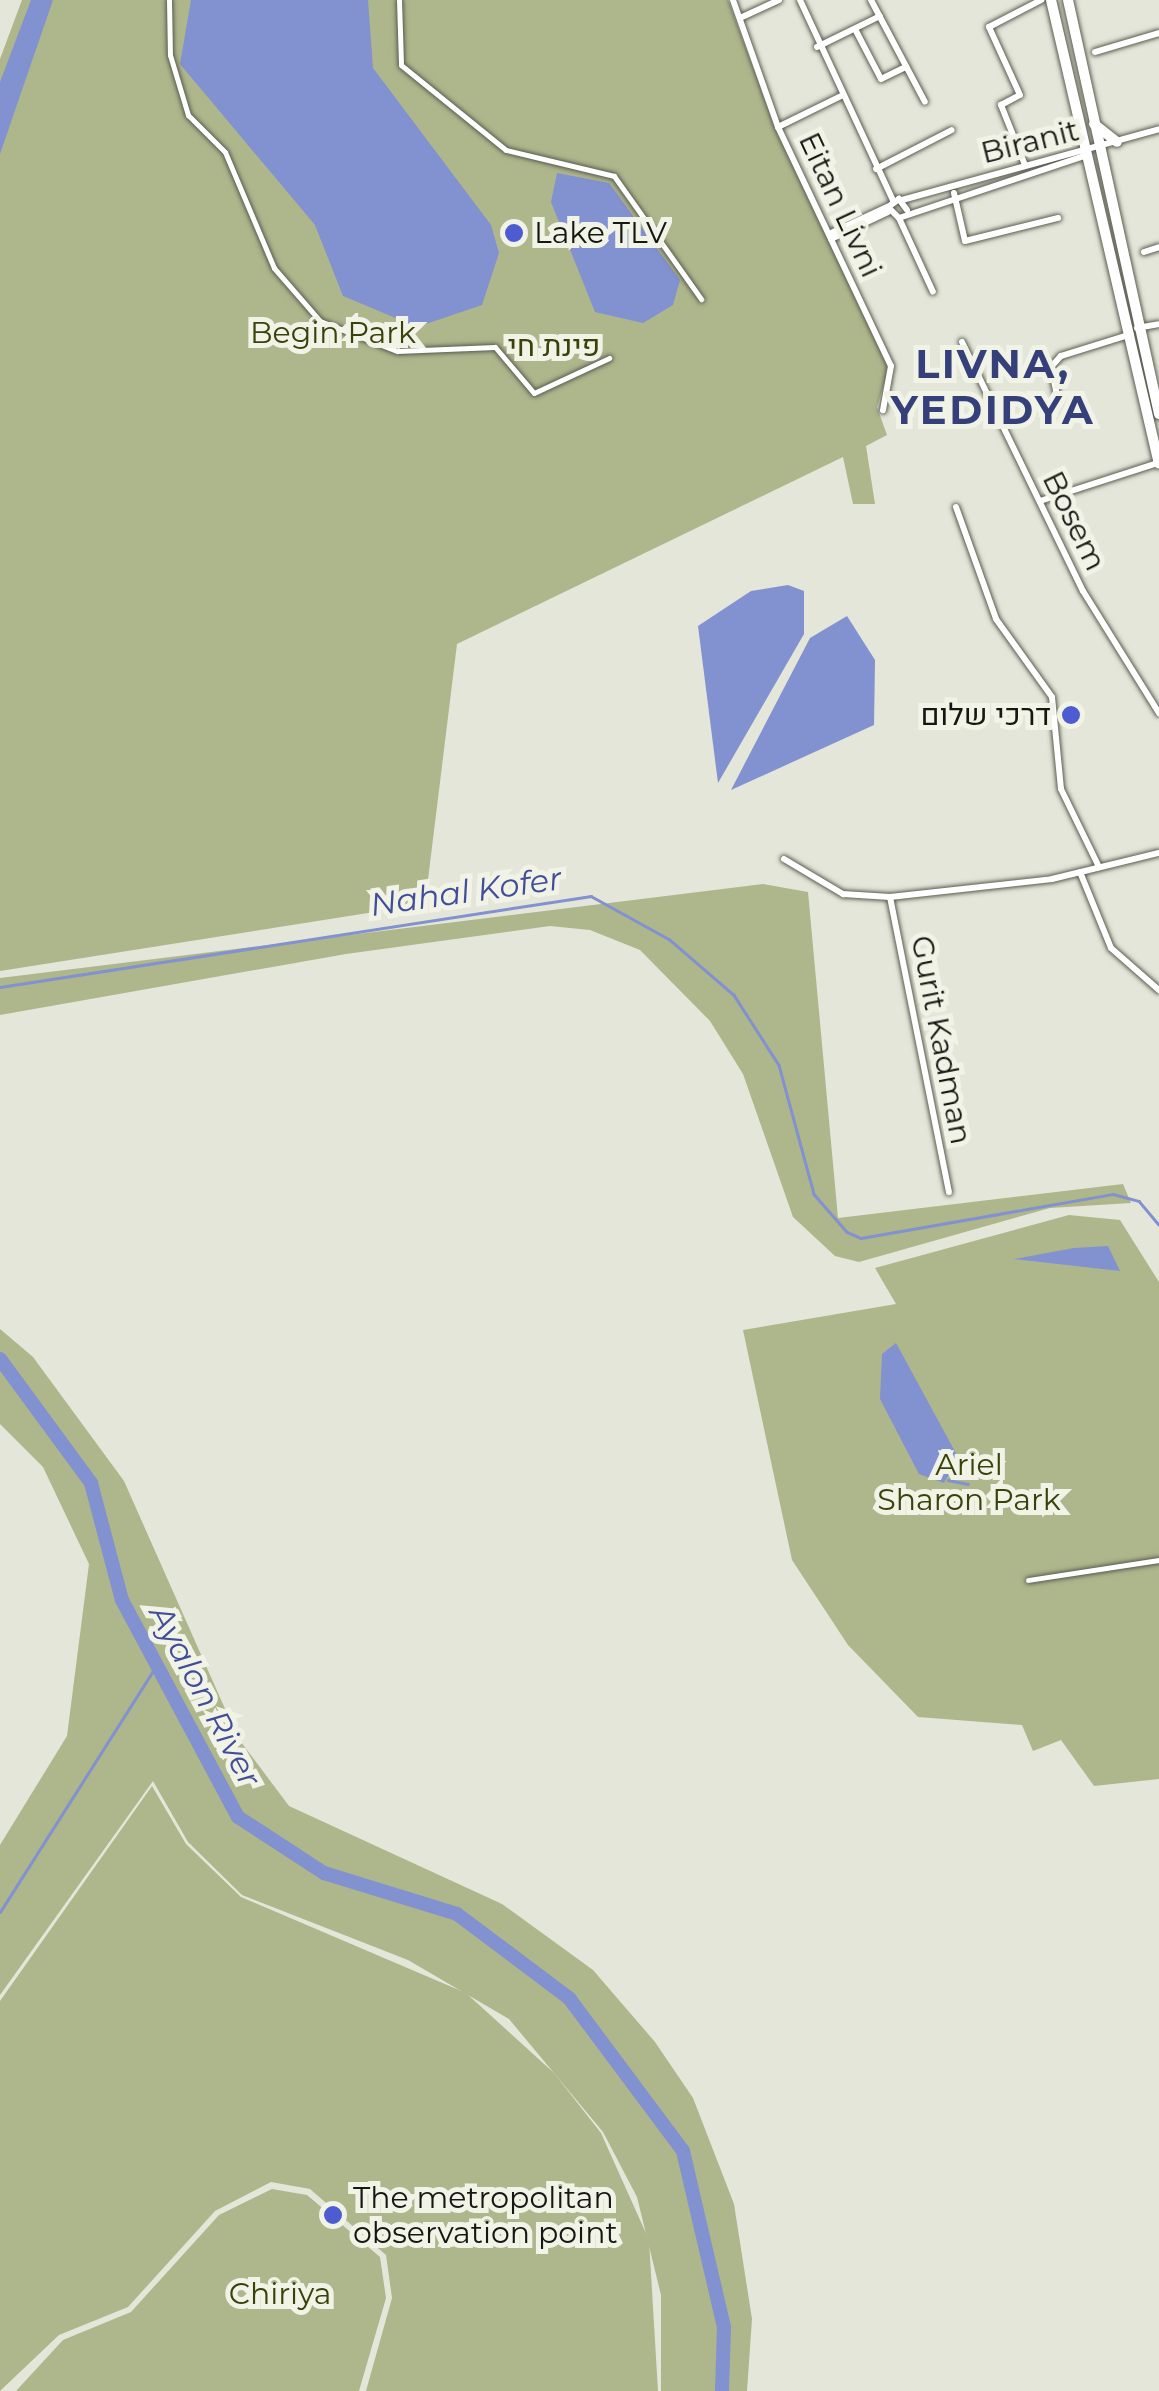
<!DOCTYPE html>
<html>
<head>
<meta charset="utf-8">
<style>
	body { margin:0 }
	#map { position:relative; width:1159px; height:2391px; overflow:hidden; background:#e3e6d8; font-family:Montserrat,Heebo,sans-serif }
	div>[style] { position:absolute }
	.green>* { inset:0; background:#aeb68c }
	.water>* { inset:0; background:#8291cf }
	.stream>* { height:2.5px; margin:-1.25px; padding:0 1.25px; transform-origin:1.25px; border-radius:1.25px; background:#8291cf }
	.river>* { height:14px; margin:-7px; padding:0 7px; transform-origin:7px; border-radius:7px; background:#8291cf }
	.roads { filter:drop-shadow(0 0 2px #5a5d51) drop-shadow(0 0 2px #5a5d51) }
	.pedestrian>* { height:5px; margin:-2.5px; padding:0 2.5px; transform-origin:2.5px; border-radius:2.5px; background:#fff }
	.minor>* { height:6px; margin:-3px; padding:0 3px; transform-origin:3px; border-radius:3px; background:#fff }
	.primary>* { height:10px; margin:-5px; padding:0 5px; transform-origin:5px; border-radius:5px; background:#fff }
	.dots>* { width:28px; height:28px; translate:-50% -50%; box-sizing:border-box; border:5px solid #f0f3e5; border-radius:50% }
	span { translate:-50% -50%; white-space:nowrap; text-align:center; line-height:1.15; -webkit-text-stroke:10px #f0f3e5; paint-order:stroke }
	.street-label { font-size:30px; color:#161713 }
	.poi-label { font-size:30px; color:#161713 }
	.left { translate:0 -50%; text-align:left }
	.right { translate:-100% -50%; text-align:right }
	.park-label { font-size:30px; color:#3b410b }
	.water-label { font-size:32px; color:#414d9a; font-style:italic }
	.district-label { font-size:40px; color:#353f7a; font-weight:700; letter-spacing:2.5px }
</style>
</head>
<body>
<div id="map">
	<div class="green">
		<div style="clip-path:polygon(22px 0,728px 0,775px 127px,889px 367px,877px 407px,887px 435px,866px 446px,875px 504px,853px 504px,843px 457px,457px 644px,425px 904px,0 971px,0 59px)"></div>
		<div style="clip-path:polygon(763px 884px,808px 892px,838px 1218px,1123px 1184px,1131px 1203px,1050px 1208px,859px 1262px,835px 1256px,793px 1217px,743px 1074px,710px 1021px,640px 950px,590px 930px,550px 926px,346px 954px,0 1015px,0 978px)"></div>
		<div style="clip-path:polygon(1069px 1215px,1120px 1220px,1159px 1282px,1159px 1779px,1094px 1786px,1061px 1740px,1033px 1751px,1022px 1725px,918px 1717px,848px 1645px,792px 1560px,743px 1330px,896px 1304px,875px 1268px)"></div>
		<div style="clip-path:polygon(0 1329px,33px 1357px,124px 1481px,238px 1738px,289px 1806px,502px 1904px,593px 1970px,655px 2042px,693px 2098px,734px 2204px,752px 2319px,747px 2391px,661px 2391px,661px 2295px,637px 2197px,603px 2132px,509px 2019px,408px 1960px,242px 1895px,188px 1842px,153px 1781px,0 1995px,0 1845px,67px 1736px,89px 1564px,43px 1467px,0 1424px)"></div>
		<div style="clip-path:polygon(152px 1786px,186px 1844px,241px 1897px,466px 1993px,554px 2073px,601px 2133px,649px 2240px,658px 2391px,366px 2391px,392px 2298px,386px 2255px,310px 2189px,271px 2182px,215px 2211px,128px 2307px,59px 2335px,0 2391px,0 2001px)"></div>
		<div style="clip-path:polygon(272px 2189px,307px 2195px,380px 2257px,386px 2298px,359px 2391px,16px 2391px,63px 2340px,131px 2312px,219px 2215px)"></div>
	</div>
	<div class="water">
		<div style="clip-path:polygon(31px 0,53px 0,0 154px,0 82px)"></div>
		<div style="clip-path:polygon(191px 0,368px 0,373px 68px,491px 225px,499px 253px,482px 305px,417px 327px,343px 296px,315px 225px,180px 64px)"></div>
		<div style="clip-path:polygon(557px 173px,609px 183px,680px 280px,673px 305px,643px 323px,595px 312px,551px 202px)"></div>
		<div style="clip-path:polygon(788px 585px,804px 591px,804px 634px,718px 783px,698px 626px,751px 591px)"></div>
		<div style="clip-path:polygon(847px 616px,875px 660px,874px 725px,731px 790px,810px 638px)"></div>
		<div style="clip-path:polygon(1108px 1246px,1120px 1271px,1014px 1259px,1074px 1248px)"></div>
		<div style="clip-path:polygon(896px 1343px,958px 1457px,944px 1483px,919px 1474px,880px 1399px,882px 1354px)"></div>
	</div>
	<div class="stream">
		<div style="left:0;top:987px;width:598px;rotate:-8.75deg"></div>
		<div style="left:591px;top:896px;width:89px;rotate:28.9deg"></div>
		<div style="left:669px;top:939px;width:86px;rotate:40.7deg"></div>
		<div style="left:734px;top:995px;width:83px;rotate:57.3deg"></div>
		<div style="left:779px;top:1065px;width:134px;rotate:74.8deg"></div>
		<div style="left:814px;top:1194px;width:50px;rotate:49deg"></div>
		<div style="left:847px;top:1232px;width:15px;rotate:23deg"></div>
		<div style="left:861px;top:1238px;width:256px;rotate:-9.9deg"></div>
		<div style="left:1113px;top:1194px;width:27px;rotate:15deg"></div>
		<div style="left:1139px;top:1201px;width:31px;rotate:50deg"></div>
		<div style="left:948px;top:1480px;width:20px;rotate:11deg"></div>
		<div style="left:0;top:1912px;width:295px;rotate:-57.6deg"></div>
	</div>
	<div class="river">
		<div style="left:0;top:1359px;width:154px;rotate:53.7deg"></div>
		<div style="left:91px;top:1483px;width:121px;rotate:75.2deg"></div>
		<div style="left:122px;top:1600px;width:246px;rotate:61.9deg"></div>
		<div style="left:238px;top:1817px;width:103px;rotate:33.1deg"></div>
		<div style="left:324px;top:1873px;width:139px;rotate:17.1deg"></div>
		<div style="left:457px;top:1914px;width:140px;rotate:36.9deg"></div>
		<div style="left:569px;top:1998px;width:191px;rotate:53.3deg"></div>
		<div style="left:683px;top:2151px;width:181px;rotate:76.9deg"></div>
		<div style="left:724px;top:2327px;width:64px;rotate:91.8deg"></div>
	</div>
	<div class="roads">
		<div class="pedestrian">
			<div style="left:169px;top:0;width:55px;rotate:89deg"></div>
			<div style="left:170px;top:55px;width:63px;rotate:73.3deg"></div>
			<div style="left:188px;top:115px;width:52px;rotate:45deg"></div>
			<div style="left:225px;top:152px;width:126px;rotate:67.1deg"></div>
			<div style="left:274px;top:268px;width:70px;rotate:49deg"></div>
			<div style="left:320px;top:321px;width:83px;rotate:21.3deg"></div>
			<div style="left:397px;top:351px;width:98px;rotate:-2.3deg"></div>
			<div style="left:495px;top:347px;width:60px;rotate:49.7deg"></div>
			<div style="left:534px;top:393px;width:83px;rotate:-25deg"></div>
			<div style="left:399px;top:0;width:65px;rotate:88.2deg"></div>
			<div style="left:401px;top:65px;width:135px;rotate:39deg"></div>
			<div style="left:506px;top:150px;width:111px;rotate:13.5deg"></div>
			<div style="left:614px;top:176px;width:151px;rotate:54.7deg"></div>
			<div style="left:1028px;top:1580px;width:133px;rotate:-8.7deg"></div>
		</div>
		<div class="minor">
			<div style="left:733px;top:0;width:135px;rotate:70.5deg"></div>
			<div style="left:778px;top:127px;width:264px;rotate:64.7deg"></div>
			<div style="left:891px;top:366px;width:45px;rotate:100.3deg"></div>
			<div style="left:800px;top:0;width:221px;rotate:65.1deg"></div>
			<div style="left:871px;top:0;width:115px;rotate:62.1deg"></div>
			<div style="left:740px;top:18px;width:43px;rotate:-24.8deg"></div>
			<div style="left:855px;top:29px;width:56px;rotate:62.5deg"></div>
			<div style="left:881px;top:79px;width:28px;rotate:-26deg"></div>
			<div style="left:817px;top:47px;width:70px;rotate:-26.2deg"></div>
			<div style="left:1095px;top:52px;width:67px;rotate:-16.5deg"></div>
			<div style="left:778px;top:127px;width:70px;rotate:-26.2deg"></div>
			<div style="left:1025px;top:165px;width:65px;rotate:-111.8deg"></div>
			<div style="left:1001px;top:105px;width:21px;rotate:-28deg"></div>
			<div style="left:1020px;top:95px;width:75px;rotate:-114.5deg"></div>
			<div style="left:989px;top:27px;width:59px;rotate:-27.4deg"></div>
			<div style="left:876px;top:169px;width:85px;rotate:-27.2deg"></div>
			<div style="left:954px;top:193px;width:49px;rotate:77.1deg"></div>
			<div style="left:965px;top:241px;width:96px;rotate:-13.9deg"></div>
			<div style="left:902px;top:200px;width:267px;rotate:-15.4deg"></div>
			<div style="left:907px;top:210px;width:14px;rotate:-126deg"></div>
			<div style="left:899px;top:199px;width:14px;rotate:144deg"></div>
			<div style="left:888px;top:207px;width:16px;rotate:45deg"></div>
			<div style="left:899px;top:218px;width:198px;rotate:-18.5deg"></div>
			<div style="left:899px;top:218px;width:81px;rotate:65.3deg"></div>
			<div style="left:829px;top:234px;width:64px;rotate:-25deg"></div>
			<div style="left:831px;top:239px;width:63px;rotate:-25.3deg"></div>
			<div style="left:1144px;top:252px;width:16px;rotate:-18deg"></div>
			<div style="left:1137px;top:328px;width:22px;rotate:-10deg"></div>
			<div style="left:962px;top:342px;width:277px;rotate:64.1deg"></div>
			<div style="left:1083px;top:591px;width:144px;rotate:58.1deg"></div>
			<div style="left:1057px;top:395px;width:29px;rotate:-102deg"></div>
			<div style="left:1051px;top:367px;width:15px;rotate:-48deg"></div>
			<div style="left:1061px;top:356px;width:73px;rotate:-17.4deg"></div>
			<div style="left:1040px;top:501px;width:124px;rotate:-17.9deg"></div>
			<div style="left:956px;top:507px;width:119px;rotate:70.3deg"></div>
			<div style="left:996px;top:619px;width:96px;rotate:54.3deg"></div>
			<div style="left:1052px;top:697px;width:92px;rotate:84.4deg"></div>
			<div style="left:1061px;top:789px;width:87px;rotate:64deg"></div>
			<div style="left:784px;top:859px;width:69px;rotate:30.7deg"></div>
			<div style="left:843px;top:894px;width:47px;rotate:3.7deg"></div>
			<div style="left:890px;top:897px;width:163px;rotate:-6.3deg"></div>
			<div style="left:1052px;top:879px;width:110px;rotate:-13.7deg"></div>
			<div style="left:1080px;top:872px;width:82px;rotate:67.8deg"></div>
			<div style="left:1111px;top:948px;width:64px;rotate:41.2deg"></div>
			<div style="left:890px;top:897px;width:301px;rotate:78.7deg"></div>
		</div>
		<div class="primary">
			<div style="left:1051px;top:0;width:476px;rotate:76.9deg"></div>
			<div style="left:1068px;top:0;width:424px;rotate:77.6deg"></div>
			<div style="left:1094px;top:124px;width:29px;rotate:38deg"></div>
		</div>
	</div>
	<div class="dots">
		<div style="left:514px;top:233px;background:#4e5cd1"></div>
		<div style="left:1071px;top:715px;background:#4e5cd1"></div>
		<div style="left:333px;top:2215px;background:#4e5cd1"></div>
	</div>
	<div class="street-label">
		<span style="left:1030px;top:142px;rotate:-14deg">Biranit</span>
		<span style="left:840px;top:205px;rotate:65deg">Eitan Livni</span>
		<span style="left:1074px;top:521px;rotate:64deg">Bosem</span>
		<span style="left:941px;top:1040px;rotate:79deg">Gurit Kadman</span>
	</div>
	<div class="poi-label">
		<span class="left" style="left:534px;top:233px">Lake TLV</span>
		<span class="right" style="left:1051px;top:715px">דרכי שלום</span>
		<span class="left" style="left:353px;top:2215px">The metropolitan<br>observation point</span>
	</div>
	<div class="park-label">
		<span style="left:333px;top:333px">Begin Park</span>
		<span style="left:554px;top:346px">פינת חי</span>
		<span style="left:969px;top:1482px">Ariel<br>Sharon Park</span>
		<span style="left:280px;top:2294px">Chiriya</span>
	</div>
	<div class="water-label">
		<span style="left:466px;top:892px;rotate:-8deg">Nahal Kofer</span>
		<span style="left:205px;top:1696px;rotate:62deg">Ayalon River</span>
	</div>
	<div class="district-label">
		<span style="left:993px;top:387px">LIVNA,<br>YEDIDYA</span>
	</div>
</div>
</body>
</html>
